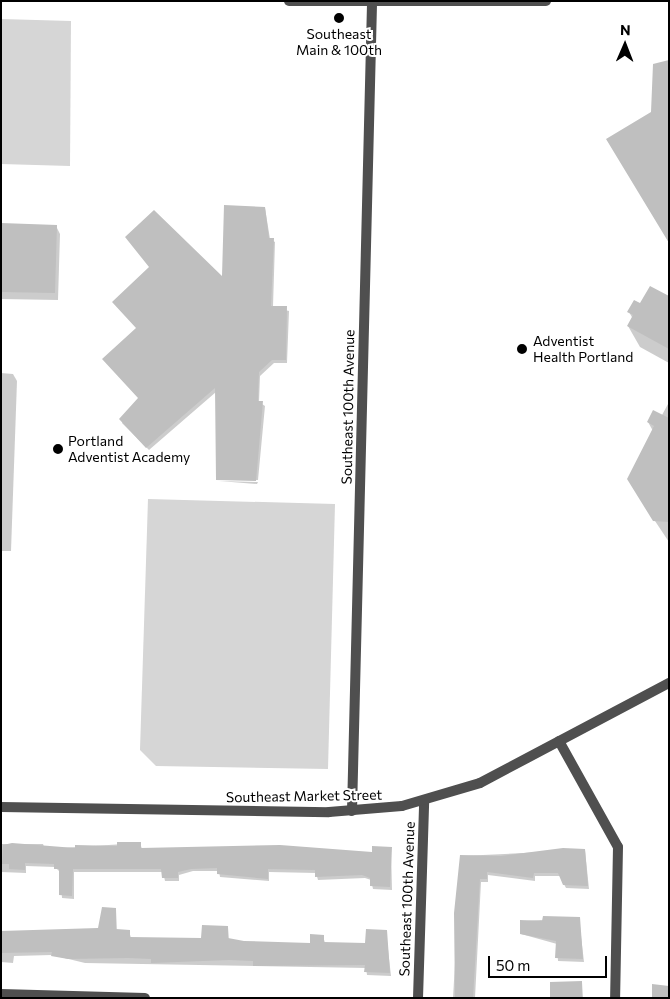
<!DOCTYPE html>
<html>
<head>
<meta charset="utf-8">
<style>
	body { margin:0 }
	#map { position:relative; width:670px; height:999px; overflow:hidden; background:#fff; font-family:Commissioner,sans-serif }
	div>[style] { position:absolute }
	.green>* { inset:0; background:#d6d6d6 }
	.shadow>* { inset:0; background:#0003 }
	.building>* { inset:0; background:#bfbfbf }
	.minor>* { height:10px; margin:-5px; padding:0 5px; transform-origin:5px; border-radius:5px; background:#4f4f4f }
	.tertiary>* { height:10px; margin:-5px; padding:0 5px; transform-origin:5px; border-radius:5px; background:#4f4f4f }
	.dots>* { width:14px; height:14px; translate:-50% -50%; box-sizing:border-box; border:2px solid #fff; border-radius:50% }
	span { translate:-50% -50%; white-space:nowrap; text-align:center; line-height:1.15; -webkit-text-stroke:4px #fff; paint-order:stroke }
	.poi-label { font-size:14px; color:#000 }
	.left { translate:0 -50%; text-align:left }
	.street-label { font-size:14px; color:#000 }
	.frame { position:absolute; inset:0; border:2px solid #000; pointer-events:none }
	.north { position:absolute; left:600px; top:20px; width:50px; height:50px; -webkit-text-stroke:4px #fff; paint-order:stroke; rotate:1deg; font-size:14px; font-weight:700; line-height:20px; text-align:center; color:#000 }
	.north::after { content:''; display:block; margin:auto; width:18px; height:22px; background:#000; clip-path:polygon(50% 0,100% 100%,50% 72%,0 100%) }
	.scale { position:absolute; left:488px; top:956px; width:119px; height:22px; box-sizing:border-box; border:2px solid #000; border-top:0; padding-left:6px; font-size:15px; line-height:18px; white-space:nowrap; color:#000; -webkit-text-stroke:4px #fff; paint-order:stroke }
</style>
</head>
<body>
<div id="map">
	<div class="green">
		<div style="clip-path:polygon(1px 19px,71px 21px,70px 166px,1px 164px)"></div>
		<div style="clip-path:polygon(148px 499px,335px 504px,328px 769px,156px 766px,140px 750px)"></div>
	</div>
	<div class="shadow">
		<div style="clip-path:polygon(265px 208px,270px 239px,275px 242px,273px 307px,289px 311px,287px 363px,274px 363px,260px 376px,259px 402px,265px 406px,258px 480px,218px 479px,216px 392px,149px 450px,122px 423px,223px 279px)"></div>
		<div style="clip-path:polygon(1px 225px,56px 226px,60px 234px,58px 300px,1px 299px)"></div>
		<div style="clip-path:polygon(669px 297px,669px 363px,640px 347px,628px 326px,633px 319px,629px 312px)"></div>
		<div style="clip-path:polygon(1px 373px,13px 374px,17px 381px,11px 551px,1px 551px)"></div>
		<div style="clip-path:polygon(668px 404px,669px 404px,669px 542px,641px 500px,653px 431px,648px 422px,662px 415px)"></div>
		<div style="clip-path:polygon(219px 481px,258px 482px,257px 484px)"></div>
		<div style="clip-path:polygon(140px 843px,142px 849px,373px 853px,391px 848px,392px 890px,373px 889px,371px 880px,365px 878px,318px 880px,316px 873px,269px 872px,269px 881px,220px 877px,219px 871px,193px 871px,179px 875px,179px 881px,165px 881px,163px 872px,74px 872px,74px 899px,62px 898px,60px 872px,55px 867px,26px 866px,26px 873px,1px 872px,1px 844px,43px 844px,45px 849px)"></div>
		<div style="clip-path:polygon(585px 850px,589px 889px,566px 888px,560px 876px,535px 876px,535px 881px,488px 875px,488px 882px,481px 882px,475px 998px,453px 998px,461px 856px)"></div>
		<div style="clip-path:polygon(116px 909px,117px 931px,129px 931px,131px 938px,203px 939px,228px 927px,229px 940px,244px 942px,311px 944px,323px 936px,325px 943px,366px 945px,386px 931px,391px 976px,367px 975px,366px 968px,85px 963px,52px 955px,14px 956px,13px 963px,1px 962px,1px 933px,99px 930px)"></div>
		<div style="clip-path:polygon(579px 918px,584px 962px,558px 961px,557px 944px,521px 934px,522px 921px)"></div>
		<div style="clip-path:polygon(582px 982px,583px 998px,551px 998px)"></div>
	</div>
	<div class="building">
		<div style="clip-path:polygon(669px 60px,669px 243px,606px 139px,651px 112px,653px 64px)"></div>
		<div style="clip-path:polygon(224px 205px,265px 207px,269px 238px,274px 238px,271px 306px,287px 306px,286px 360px,272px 360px,259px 372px,258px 401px,263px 401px,256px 481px,216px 480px,215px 388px,146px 448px,119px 419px,138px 398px,102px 359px,136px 328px,112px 302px,149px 267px,125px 237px,154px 210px,222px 276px)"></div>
		<div style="clip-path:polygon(1px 223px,57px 225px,55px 293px,1px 292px)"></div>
		<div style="clip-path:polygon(650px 286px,669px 296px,669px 349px,627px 326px,633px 315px,627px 312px,634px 300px,640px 303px)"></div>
		<div style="clip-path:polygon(653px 410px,669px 418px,669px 522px,653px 521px,627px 479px,654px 426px,647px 422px)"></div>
		<div style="clip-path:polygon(117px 842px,141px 842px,141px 848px,280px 845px,372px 852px,372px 846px,392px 847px,390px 887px,370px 886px,370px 878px,362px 875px,315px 877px,315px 870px,268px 869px,268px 879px,217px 874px,217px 868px,191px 869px,178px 872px,178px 878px,162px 878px,161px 869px,73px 869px,72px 896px,59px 895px,59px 869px,54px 869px,54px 864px,25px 863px,25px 870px,9px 869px,9px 864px,2px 864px,3px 845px,12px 843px,75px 848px,75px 845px,117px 846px)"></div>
		<div style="clip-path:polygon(563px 848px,585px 849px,588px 886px,563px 885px,558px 873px,534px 873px,533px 878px,487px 872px,487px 879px,480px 879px,473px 998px,455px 998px,454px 913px,460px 855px,501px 856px)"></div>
		<div style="clip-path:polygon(102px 907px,116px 908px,116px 929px,130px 930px,130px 937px,201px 938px,202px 925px,228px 926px,228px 938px,244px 941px,310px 943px,310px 934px,324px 935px,324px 942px,365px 943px,366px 929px,387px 930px,390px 973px,364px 972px,365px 965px,253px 966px,253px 961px,229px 960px,151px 963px,151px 959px,128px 958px,68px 959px,51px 956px,52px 952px,1px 953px,1px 931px,98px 928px)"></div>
		<div style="clip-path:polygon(543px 916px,580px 917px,583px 959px,555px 958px,556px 941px,520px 934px,520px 920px,542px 921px)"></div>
		<div style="clip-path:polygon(582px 981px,582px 998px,550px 998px,550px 982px)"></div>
		<div style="clip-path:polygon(652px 984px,669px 986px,669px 998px,652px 998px)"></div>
	</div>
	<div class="minor">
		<div style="left:559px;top:741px;width:121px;rotate:60.9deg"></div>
		<div style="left:618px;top:847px;width:151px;rotate:91.1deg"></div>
		<div style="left:352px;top:811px;width:808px;rotate:-88.58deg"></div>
		<div style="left:1px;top:994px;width:144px;rotate:1.6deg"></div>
		<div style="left:418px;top:998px;width:196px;rotate:-88.2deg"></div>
	</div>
	<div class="tertiary">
		<div style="left:289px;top:1px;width:257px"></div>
		<div style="left:1px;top:807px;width:328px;rotate:0.9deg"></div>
		<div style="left:329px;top:812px;width:73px;rotate:-4.7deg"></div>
		<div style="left:402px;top:806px;width:81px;rotate:-16.4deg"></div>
		<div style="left:480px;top:783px;width:214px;rotate:-27.9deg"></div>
	</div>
	<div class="dots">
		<div style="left:339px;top:18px;background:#000"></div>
		<div style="left:522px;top:349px;background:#000"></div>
		<div style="left:58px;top:449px;background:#000"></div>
	</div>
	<div class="poi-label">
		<span style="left:339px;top:42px">Southeast<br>Main &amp; 100th</span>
		<span class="left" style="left:533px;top:349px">Adventist<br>Health Portland</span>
		<span class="left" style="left:68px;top:449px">Portland<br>Adventist Academy</span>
	</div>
	<div class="street-label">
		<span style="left:348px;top:407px;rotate:-89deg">Southeast 100th Avenue</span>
		<span style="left:304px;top:796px;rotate:-1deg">Southeast Market Street</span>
		<span style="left:407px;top:899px;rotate:-88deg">Southeast 100th Avenue</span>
	</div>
	<div class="frame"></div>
	<div class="north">N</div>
	<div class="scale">50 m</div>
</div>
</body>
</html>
